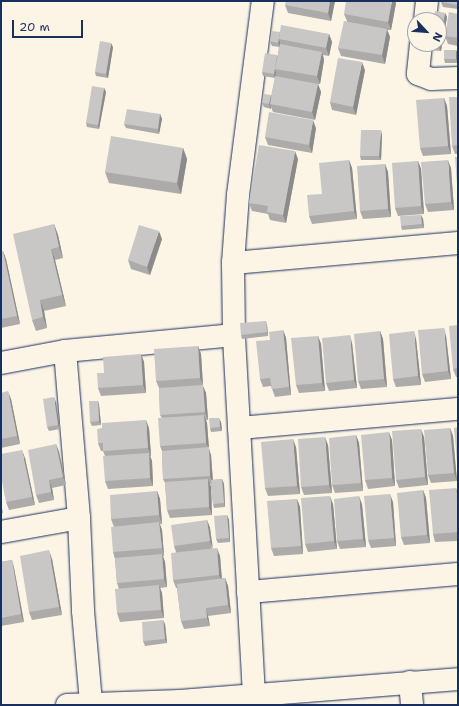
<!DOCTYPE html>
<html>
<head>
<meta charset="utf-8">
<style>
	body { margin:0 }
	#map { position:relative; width:459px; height:706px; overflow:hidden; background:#fcf5e5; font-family:"Shantell Sans",sans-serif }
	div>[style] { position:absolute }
	.roads { filter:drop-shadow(0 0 1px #1b2f5e) drop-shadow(0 0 1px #1b2f5e) }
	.minor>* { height:22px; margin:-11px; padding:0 11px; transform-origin:11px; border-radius:11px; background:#fcf5e5 }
	.wall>* { inset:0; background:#acabaa }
	.shaded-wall>* { inset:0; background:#8c8b8b }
	.building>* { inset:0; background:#c8c7c6 }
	span { translate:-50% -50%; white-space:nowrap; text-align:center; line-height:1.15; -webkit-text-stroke:3px #fcf5e5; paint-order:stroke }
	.frame { position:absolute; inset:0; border:2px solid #1b2f5e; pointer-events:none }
	.north { position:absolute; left:407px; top:12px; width:40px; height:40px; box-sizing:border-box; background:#fcf5e5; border:1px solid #a2a6af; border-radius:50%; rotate:116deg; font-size:11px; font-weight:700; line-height:16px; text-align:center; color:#1b2f5e }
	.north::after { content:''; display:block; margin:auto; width:14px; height:18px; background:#1b2f5e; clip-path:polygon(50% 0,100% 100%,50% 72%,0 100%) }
	.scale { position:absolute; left:12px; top:20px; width:71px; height:18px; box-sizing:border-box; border:2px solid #1b2f5e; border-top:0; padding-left:5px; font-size:12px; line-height:14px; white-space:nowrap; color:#1b2f5e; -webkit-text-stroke:3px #fcf5e5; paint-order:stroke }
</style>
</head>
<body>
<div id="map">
	<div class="roads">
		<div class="minor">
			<div style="left:425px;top:20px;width:19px;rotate:-84deg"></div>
			<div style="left:421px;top:44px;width:30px;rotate:96deg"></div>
			<div style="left:418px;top:74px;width:14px;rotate:21deg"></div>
			<div style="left:431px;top:79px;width:27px;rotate:-2deg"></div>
			<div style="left:233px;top:263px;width:226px;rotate:-5.1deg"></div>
			<div style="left:65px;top:351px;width:168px;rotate:85.2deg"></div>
			<div style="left:79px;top:518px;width:93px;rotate:87.5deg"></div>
			<div style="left:83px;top:611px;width:92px;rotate:85deg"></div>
			<div style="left:1px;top:363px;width:65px;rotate:-10.6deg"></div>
			<div style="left:65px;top:351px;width:170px;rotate:-5.4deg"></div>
			<div style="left:239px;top:428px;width:220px;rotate:-5deg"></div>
			<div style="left:1px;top:532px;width:79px;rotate:-10.2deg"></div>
			<div style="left:248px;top:592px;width:211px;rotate:-4.9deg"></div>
			<div style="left:410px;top:682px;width:23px;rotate:85deg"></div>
			<div style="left:254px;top:695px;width:361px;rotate:-93.2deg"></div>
			<div style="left:234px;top:335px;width:72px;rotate:-90.8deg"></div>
			<div style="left:233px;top:263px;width:68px;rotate:-85.8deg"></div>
			<div style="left:238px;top:195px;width:196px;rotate:-82.7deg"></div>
			<div style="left:67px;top:705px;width:113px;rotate:-2deg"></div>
			<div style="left:180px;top:701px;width:279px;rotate:-4.5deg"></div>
		</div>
	</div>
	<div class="wall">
		<div style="clip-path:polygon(335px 1px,331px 21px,288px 13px,285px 5px)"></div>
		<div style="clip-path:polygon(458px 1px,458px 9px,443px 7px,441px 2px)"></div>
		<div style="clip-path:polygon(396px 3px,391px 30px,387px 30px,390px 37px,385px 64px,341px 56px,338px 48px,347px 21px,344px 14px)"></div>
		<div style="clip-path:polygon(445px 13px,447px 17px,441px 51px,431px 50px,429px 45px)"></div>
		<div style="clip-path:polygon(458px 14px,458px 46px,448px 44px,445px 36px)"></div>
		<div style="clip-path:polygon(280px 32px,329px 34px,332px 42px,329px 56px,323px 55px,324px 60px,320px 84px,318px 84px,321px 92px,315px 120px,273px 112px,271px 107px,271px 109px,264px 107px,262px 103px,271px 95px,271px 97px,275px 78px,263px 76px,262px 72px,278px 55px,279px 47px,272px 46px,270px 41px)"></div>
		<div style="clip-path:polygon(113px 47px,108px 78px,96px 76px,95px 72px)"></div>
		<div style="clip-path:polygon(456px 50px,458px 54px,458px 63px,445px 63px,444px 59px)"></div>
		<div style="clip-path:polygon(365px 70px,356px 115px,332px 110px,330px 102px)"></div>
		<div style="clip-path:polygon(104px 88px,106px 92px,99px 129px,87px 127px,86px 123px)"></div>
		<div style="clip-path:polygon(458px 97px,458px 154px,455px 154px,452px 146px)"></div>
		<div style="clip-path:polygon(444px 98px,447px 106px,451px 154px,423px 156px,420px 148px)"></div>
		<div style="clip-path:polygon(160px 114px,162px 119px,159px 134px,126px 128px,124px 124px)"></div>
		<div style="clip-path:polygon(316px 128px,312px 153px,268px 145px,265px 137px)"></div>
		<div style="clip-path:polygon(382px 135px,381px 160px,361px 160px,360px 156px)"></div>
		<div style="clip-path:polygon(183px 148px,187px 159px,181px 194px,109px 183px,105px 172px)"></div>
		<div style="clip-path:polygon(298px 159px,286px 223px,270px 220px,268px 214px,252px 211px,249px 203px)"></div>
		<div style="clip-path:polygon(349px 160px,352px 168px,357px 219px,312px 224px,309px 216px,322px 194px)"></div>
		<div style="clip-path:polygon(418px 161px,421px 169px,424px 214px,398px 216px,395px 208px)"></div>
		<div style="clip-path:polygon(385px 164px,388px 172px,391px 217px,363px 219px,360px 211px)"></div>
		<div style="clip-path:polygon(451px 168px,454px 210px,428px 212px,425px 204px)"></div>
		<div style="clip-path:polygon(421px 215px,423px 219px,424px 228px,402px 230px,401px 226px)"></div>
		<div style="clip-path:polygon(54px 224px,58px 235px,63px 258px,55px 260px,66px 306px,44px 311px,47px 328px,36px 331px,32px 320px)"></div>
		<div style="clip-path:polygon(162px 239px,150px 275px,131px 269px,128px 260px)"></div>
		<div style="clip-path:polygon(1px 251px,3px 251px,6px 259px,20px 324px,1px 328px)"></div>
		<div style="clip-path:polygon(267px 325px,268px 336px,242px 339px,241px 335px)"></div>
		<div style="clip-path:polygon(458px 325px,458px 377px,456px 377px,453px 369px)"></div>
		<div style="clip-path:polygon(283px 330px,286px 338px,291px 395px,275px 397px,271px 386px,263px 387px,260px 379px,270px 340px)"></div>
		<div style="clip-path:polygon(380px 331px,383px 339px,387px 387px,361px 389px,358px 381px)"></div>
		<div style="clip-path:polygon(318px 336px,321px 344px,325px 391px,299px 393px,296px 385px)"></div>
		<div style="clip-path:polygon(446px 336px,451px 379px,425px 382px,422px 374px)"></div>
		<div style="clip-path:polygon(416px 339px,421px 385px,396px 387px,393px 379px)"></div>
		<div style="clip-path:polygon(352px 343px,357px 388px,329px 391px,326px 383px)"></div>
		<div style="clip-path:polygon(198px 346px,201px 354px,203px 386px,206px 393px,208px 420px,206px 420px,207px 423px,209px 449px,211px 455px,213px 480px,222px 479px,224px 484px,225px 507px,214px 508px,213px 504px,211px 484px,210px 484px,211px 487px,212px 515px,170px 518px,167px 510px,165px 483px,163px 479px,162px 451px,160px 446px,162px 418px,160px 415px,159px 388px,156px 381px)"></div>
		<div style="clip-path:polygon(141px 354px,144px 362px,146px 393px,101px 396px,98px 388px,104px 373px)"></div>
		<div style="clip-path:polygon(1px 393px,11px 399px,20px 444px,1px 448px)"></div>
		<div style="clip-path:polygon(98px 401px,99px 405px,101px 425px,92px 426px,90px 422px)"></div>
		<div style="clip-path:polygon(56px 402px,60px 429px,49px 431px,47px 427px)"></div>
		<div style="clip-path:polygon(221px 422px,222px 431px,211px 432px,210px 428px)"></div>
		<div style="clip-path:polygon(149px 428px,151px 456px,150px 456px,152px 461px,153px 486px,108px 489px,105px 481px,105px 456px,103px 451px,101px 451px,98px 443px)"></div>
		<div style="clip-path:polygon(450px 428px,453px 436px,457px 481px,431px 483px,428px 475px)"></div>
		<div style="clip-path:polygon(356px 435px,359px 443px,363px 491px,335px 493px,332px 485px)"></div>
		<div style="clip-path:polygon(424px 437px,428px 485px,399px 488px,396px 480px)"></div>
		<div style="clip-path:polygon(392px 440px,395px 486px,368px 489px,365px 480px)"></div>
		<div style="clip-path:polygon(56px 444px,59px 452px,66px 485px,52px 488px,54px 500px,39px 503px,36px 495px)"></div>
		<div style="clip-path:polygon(328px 445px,332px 493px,304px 495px,301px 487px)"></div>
		<div style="clip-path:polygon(296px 447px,300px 494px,268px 496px,265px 488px)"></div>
		<div style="clip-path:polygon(25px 458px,35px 505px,9px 510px,6px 502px)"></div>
		<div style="clip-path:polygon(423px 490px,426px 498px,430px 543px,404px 545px,401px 537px)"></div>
		<div style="clip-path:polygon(157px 491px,160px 499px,162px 524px,160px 524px,162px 530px,164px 556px,163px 556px,165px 562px,167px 587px,160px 588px,162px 593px,164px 618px,120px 622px,117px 613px,119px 589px,117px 583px,115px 559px,113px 552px,114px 527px,111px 519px)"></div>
		<div style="clip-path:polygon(458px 494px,458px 541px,435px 542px,433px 534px)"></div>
		<div style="clip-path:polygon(297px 499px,300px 507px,303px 554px,274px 556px,271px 548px)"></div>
		<div style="clip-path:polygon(393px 502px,396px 546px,371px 548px,368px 540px)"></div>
		<div style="clip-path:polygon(1px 503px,3px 513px,1px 513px)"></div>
		<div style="clip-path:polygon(333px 504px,337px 549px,308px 552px,305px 544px)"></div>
		<div style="clip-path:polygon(362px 504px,366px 547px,340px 549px,337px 541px)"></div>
		<div style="clip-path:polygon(227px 515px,229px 520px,230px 542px,218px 543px,216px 539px)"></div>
		<div style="clip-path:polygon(207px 520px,210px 528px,212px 549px,220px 556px,222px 578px,225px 578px,228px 586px,231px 613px,208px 616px,210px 626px,184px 629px,181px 621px,177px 588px,176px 588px,173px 580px,176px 552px,174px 546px)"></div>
		<div style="clip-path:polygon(52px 559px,62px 615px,32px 620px,29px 612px)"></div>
		<div style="clip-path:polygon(12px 560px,14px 568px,24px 622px,1px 626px,1px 562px)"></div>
		<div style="clip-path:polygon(165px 624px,167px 643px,145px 646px,143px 641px)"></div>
	</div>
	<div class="shaded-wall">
		<div style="clip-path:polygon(330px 1px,335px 1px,331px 21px,328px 13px)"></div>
		<div style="clip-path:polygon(392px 1px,395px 1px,396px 3px,391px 30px,388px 22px)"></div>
		<div style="clip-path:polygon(445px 13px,447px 17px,441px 51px,439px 47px)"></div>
		<div style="clip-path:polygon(387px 29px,390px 37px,385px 64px,382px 55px)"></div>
		<div style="clip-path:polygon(280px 32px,279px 39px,280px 43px,280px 47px,278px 43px)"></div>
		<div style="clip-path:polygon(329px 34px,332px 42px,329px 56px,326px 48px)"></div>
		<div style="clip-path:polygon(111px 43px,113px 47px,108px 78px,106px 74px)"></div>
		<div style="clip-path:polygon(456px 50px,458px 54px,458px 63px,456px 59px)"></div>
		<div style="clip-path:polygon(322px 52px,324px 60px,320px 84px,317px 76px)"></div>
		<div style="clip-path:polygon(277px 55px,275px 69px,276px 73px,275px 79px,274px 74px)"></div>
		<div style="clip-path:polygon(362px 62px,365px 70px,356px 115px,353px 107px)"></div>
		<div style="clip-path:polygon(318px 84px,321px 92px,315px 120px,312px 112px)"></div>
		<div style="clip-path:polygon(104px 88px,106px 92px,99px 129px,98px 125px)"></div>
		<div style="clip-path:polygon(271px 95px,272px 100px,270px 104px,271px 107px,271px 109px,269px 104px)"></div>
		<div style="clip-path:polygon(444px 98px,447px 106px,451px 154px,448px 146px)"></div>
		<div style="clip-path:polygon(160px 114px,162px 119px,159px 134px,158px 129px)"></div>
		<div style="clip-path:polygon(313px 120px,316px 128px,312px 153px,309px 145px)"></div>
		<div style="clip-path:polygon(381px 130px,382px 135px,381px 160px,379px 156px)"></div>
		<div style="clip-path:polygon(183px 148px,187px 159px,181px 194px,177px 183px)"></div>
		<div style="clip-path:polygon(295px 151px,298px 159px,286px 223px,283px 215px)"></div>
		<div style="clip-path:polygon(349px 160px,352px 168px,357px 219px,354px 211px)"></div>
		<div style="clip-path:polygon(448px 160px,451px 168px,454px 210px,451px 202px)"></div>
		<div style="clip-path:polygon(418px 161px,421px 169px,424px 214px,421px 206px)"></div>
		<div style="clip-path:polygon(385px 164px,388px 172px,391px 217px,388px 209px)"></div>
		<div style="clip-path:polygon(421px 215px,423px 219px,424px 228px,422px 224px)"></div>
		<div style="clip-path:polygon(54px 224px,58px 235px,63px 258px,59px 247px)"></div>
		<div style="clip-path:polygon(159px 231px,162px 239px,150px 275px,147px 267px)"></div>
		<div style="clip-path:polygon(51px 249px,55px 260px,66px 306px,62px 295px)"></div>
		<div style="clip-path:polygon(3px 251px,6px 259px,20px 324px,17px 316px)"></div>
		<div style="clip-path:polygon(40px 300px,44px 311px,47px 328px,43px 317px)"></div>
		<div style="clip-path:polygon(266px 321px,267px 325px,268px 336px,267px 332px)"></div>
		<div style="clip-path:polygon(444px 328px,446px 336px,451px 379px,448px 371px)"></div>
		<div style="clip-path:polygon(283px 330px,286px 338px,291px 395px,289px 387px)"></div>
		<div style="clip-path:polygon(380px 331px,383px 339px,387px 387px,384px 379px)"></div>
		<div style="clip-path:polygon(414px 331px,416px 339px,421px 385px,418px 376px)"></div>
		<div style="clip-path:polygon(350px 335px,352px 343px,357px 388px,354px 380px)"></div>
		<div style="clip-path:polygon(318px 336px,321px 344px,325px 391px,322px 383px)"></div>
		<div style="clip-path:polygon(198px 346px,201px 354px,203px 386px,206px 393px,208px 420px,205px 412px,203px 385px,200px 378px)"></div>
		<div style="clip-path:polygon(141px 354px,144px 362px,146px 393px,143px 385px)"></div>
		<div style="clip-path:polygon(8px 391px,11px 399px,20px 444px,17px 436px)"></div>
		<div style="clip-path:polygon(54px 397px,56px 402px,60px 429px,58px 425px)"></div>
		<div style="clip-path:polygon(98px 401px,99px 405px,101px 425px,99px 421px)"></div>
		<div style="clip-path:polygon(204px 415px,207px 423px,209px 449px,211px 455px,213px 484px,210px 476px,209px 449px,206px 443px)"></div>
		<div style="clip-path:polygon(219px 418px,221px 422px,222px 431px,220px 427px)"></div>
		<div style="clip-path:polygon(146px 420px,149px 428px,151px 456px,148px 448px)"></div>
		<div style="clip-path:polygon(450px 428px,453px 436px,457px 481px,454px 473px)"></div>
		<div style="clip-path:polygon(421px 429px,424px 437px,428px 485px,425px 477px)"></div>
		<div style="clip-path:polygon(389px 432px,392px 440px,395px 486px,392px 478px)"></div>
		<div style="clip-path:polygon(356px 435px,359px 443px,363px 491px,361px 483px)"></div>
		<div style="clip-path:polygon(325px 437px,328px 445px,332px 493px,329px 485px)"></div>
		<div style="clip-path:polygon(293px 439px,296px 447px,300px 494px,297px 486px)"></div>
		<div style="clip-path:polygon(56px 444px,59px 452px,66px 485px,63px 477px)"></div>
		<div style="clip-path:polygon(22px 450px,25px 458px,35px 505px,32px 497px)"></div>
		<div style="clip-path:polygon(149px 453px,152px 461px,153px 486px,150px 478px)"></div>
		<div style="clip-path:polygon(208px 479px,211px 487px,212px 515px,209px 507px)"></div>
		<div style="clip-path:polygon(222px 479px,224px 484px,225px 507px,224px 503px)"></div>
		<div style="clip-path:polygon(49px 480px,52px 488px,54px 500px,51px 492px)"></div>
		<div style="clip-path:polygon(456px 488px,458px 494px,458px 513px)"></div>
		<div style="clip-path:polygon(423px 490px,426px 498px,430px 543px,427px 535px)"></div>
		<div style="clip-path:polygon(157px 491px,160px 499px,162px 524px,159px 515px)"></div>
		<div style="clip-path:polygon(390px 494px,393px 502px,396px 546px,394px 538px)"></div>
		<div style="clip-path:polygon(330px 496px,333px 504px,337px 549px,334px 541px)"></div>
		<div style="clip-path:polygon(359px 496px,362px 504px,366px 547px,363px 539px)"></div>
		<div style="clip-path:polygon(297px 499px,300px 507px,303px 554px,301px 546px)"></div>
		<div style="clip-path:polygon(227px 515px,229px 520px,230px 542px,229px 538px)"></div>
		<div style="clip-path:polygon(207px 520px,210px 528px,213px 549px,210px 541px)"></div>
		<div style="clip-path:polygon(159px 522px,162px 530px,164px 556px,162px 548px)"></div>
		<div style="clip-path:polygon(217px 548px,220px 556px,222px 583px,219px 575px)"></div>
		<div style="clip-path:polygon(49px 550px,52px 559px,62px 615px,59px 607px)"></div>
		<div style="clip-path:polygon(162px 554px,165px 562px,167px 587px,164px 579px)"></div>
		<div style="clip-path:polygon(12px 560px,14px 568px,24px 622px,21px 614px)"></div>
		<div style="clip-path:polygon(225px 578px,228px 586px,231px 613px,228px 605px)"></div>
		<div style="clip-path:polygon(159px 585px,162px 593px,164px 618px,161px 610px)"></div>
		<div style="clip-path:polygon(206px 608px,208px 616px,210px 626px,207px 618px)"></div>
		<div style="clip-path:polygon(163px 620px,165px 624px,167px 643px,165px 639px)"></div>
	</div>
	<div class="building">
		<div style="clip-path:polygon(286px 1px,330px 1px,328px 13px,285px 5px)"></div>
		<div style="clip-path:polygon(346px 1px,392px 1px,388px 22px,344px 14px)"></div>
		<div style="clip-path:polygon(442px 1px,458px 1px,458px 5px,441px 2px)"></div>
		<div style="clip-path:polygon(435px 11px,445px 13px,439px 47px,429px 45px,430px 44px,439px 44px,439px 20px,434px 20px)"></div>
		<div style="clip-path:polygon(449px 12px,458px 14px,458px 38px,445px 36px)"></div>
		<div style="clip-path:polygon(344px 21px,387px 29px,382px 55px,338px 48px)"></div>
		<div style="clip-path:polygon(281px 25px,329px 34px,326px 48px,279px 39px)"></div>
		<div style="clip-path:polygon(272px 31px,280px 32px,278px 43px,270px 41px)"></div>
		<div style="clip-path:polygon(100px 41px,111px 43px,106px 74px,95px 72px)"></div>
		<div style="clip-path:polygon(280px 44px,322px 52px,317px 76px,275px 69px)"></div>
		<div style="clip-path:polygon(444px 50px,456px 50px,456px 59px,444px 59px)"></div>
		<div style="clip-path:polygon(265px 53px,277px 55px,274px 74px,262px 72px)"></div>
		<div style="clip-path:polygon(338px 58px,362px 62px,353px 107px,330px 102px)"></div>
		<div style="clip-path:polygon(275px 76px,318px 84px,312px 112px,270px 104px)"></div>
		<div style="clip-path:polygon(92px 86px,104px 88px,98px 125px,86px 123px)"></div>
		<div style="clip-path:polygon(264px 94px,271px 95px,269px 104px,262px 103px)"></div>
		<div style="clip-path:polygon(449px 97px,458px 97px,458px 145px,452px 146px)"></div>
		<div style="clip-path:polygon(444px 98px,448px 146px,420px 148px,416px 100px)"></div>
		<div style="clip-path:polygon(127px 109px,160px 114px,158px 129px,124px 124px)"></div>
		<div style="clip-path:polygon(269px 112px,313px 120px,309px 145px,265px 137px)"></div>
		<div style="clip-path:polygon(361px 130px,381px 130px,379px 156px,360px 156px)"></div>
		<div style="clip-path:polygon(111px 136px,183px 148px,177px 183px,105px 172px)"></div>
		<div style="clip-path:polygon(259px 145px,295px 151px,283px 215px,267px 212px,268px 206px,249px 203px)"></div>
		<div style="clip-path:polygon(455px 157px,458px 157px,458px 199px)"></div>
		<div style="clip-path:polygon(349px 160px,354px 211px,309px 216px,307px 195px,322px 194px,319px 163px)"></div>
		<div style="clip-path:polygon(448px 160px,451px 202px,425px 204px,421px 162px)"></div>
		<div style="clip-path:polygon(418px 161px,421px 206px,395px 208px,392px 163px)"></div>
		<div style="clip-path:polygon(385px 164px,388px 209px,360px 211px,357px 166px)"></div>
		<div style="clip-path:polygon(421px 215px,422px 224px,401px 226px,400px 216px)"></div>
		<div style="clip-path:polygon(54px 224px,59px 247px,51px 249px,62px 295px,40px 300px,43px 317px,32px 320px,13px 234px)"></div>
		<div style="clip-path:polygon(139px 225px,159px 231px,147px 267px,128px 260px)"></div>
		<div style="clip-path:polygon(1px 251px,3px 251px,17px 316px,1px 319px)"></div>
		<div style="clip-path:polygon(266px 321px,267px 332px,241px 335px,240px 323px)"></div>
		<div style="clip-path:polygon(458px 325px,458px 368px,453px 369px,449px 326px)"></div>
		<div style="clip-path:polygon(444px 328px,448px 371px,422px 374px,418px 330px)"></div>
		<div style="clip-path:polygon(283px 330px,289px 387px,272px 389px,270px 378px,260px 379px,256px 341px,270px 340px,269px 332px)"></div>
		<div style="clip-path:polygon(380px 331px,384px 379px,358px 381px,354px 334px)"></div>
		<div style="clip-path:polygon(414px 331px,418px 376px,393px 379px,389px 334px)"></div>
		<div style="clip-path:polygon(350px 335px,354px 380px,326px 383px,322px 338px)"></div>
		<div style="clip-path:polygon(318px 336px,322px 383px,296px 385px,291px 338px)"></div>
		<div style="clip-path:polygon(198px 346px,200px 378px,156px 381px,154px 349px)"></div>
		<div style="clip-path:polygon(141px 354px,143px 385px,98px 388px,97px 373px,104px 373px,103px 357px)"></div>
		<div style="clip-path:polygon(203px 385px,205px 412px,160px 415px,159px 388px)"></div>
		<div style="clip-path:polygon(8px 391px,17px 436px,1px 439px,1px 393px)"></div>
		<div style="clip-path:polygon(54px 397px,58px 425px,47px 427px,43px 399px)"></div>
		<div style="clip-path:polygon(89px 401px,98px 401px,99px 421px,90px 422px)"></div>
		<div style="clip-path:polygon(204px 415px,206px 443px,160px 446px,158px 418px)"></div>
		<div style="clip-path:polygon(209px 418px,219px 418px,220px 427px,210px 428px)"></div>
		<div style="clip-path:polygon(146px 420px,148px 448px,103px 451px,103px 443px,98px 443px,97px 429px,102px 428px,102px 423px)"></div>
		<div style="clip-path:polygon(458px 427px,458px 474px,454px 428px)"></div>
		<div style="clip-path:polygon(450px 428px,454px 473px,428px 475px,424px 430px)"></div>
		<div style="clip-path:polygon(421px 429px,425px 477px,396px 480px,392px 431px)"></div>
		<div style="clip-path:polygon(389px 432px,392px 478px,365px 480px,361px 435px)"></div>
		<div style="clip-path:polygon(356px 435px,361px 483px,332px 485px,329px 438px)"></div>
		<div style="clip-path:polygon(325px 437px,329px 485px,301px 487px,298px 439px)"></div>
		<div style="clip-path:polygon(293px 439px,297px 486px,265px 488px,261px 442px)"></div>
		<div style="clip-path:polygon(56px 444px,63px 477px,49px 480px,51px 492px,36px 495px,28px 450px)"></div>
		<div style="clip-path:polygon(209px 447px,210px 476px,163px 479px,162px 451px)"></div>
		<div style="clip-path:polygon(22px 450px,32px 497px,6px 502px,1px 476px,1px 454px)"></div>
		<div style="clip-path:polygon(149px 453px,150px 478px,105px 481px,103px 456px)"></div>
		<div style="clip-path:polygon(208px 479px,209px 507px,167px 510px,165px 482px)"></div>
		<div style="clip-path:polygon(222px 479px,224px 503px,213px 504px,211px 480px)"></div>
		<div style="clip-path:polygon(456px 488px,458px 513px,458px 532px,433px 534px,429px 490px)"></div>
		<div style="clip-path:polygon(423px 490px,427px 535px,401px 537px,397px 493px)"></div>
		<div style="clip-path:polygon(157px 491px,159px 515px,111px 519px,110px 495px)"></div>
		<div style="clip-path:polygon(390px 494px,394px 538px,368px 540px,364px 496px)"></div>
		<div style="clip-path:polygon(330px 496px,334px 541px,305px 544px,301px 498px)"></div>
		<div style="clip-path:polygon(359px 496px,363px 539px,337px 541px,334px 499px)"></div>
		<div style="clip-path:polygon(297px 499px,301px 546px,271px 548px,267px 501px)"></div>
		<div style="clip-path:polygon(227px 515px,229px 538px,216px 539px,214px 516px)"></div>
		<div style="clip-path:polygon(207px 520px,210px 541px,174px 546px,171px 525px)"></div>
		<div style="clip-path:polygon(159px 522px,162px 548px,113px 552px,111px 527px)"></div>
		<div style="clip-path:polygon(217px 548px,219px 575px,173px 580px,171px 553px)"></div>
		<div style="clip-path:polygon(49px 550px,59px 607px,29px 612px,20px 556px)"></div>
		<div style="clip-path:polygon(162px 554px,164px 579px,117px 583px,115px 558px)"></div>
		<div style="clip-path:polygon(12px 560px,21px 614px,1px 618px,1px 562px)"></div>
		<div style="clip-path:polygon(225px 578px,228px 605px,206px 608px,207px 618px,181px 621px,177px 584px)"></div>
		<div style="clip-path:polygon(159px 585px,161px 610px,117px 613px,115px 589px)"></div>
		<div style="clip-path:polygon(163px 620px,165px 639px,143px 641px,142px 622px)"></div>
	</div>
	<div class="frame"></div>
	<div class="north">N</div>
	<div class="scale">20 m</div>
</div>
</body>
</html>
